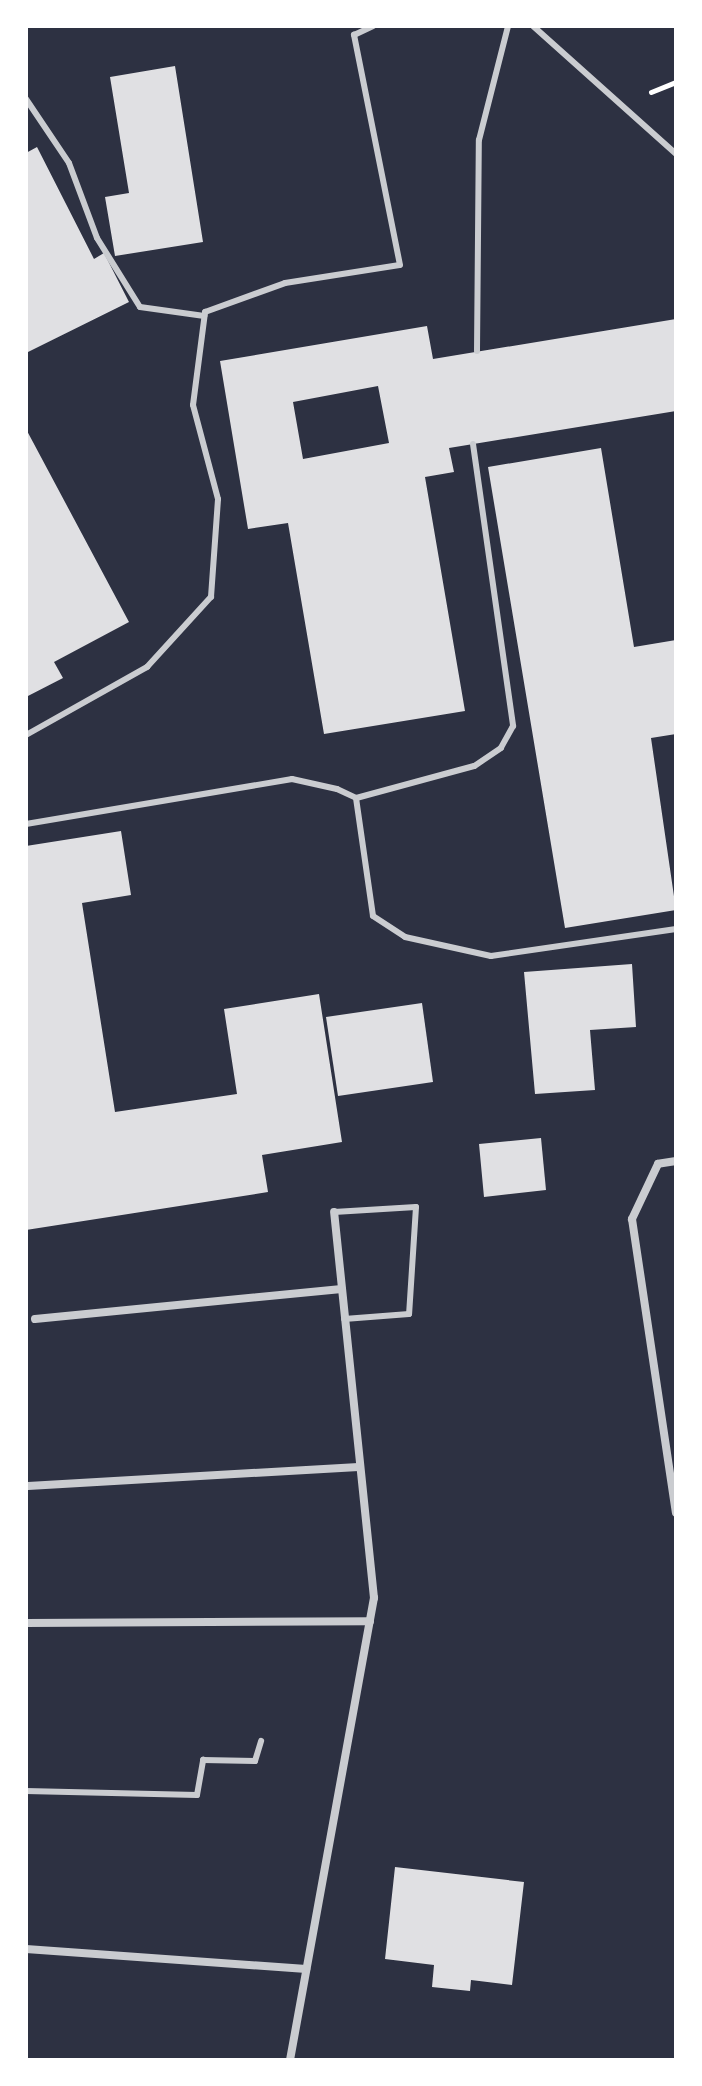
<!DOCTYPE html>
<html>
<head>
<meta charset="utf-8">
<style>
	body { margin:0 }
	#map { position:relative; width:702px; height:2086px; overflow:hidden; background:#2d3142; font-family:Overpass,sans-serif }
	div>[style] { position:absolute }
	.building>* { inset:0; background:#e0e0e3 }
	.path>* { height:5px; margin:-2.5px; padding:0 2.5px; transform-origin:2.5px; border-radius:2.5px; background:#fff }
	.service>* { height:6px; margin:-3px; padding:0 3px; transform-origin:3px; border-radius:3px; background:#caccd0 }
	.minor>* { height:8px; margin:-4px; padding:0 4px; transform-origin:4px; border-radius:4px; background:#caccd0 }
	span { translate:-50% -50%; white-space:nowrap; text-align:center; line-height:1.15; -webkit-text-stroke:8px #fff; paint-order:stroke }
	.frame { position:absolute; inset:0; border:28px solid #fff; pointer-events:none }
</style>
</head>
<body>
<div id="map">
	<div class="building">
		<div style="clip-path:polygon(175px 66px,203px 242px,115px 256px,105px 197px,129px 193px,110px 77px)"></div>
		<div style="clip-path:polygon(37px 147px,94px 259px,104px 253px,129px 302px,26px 353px,26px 153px)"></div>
		<div style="clip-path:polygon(evenodd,676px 319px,676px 411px,449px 448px,454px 472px,425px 477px,465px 711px,324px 734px,288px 523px,248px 529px,220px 361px,427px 326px,433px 359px,676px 319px,378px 386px,389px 443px,303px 459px,293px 402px,378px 386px)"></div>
		<div style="clip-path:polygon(26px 429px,129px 622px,54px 662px,63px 678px,26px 697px)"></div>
		<div style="clip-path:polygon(601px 448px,634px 647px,676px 640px,676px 734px,651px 738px,676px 910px,565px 928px,488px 467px)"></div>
		<div style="clip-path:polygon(121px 831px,131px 895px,82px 903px,115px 1112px,237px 1094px,224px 1009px,319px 994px,342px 1142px,262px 1155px,268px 1192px,26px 1230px,26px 846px)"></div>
		<div style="clip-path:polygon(632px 964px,636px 1027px,590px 1030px,595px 1090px,535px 1094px,524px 972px)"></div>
		<div style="clip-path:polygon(422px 1003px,433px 1082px,338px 1096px,326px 1017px)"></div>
		<div style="clip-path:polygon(541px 1138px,546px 1190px,484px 1197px,479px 1144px)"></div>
		<div style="clip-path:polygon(395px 1867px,524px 1882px,512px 1985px,471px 1980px,470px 1991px,432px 1987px,434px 1965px,385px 1959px)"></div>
	</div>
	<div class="path">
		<div style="left:651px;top:92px;width:27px;rotate:-22deg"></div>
	</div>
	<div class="service">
		<div style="left:533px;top:26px;width:192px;rotate:41.8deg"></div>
		<div style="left:26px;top:99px;width:77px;rotate:56.1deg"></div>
		<div style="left:69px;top:163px;width:80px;rotate:69.5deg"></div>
		<div style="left:97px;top:238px;width:81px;rotate:58.1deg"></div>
		<div style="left:140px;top:307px;width:65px;rotate:8deg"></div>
		<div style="left:477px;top:351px;width:211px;rotate:-89.5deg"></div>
		<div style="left:479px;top:140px;width:118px;rotate:-75.7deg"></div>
		<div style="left:473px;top:444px;width:285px;rotate:81.9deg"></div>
		<div style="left:513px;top:726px;width:25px;rotate:119deg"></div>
		<div style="left:501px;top:748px;width:32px;rotate:146deg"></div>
		<div style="left:474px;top:766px;width:122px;rotate:164.8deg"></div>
		<div style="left:356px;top:798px;width:119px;rotate:81.8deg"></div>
		<div style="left:373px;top:916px;width:38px;rotate:33deg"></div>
		<div style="left:405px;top:937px;width:88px;rotate:12.5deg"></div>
		<div style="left:491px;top:956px;width:187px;rotate:-8.3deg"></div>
		<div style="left:26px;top:735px;width:139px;rotate:-29.3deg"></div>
		<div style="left:147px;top:667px;width:95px;rotate:-47.6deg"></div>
		<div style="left:211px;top:597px;width:98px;rotate:-85.9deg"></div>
		<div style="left:218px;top:499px;width:97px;rotate:-104.9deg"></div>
		<div style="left:193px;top:405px;width:94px;rotate:-82.6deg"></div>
		<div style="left:205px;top:312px;width:85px;rotate:-19.9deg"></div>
		<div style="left:285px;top:283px;width:116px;rotate:-8.9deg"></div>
		<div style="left:400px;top:265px;width:235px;rotate:-101.3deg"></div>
		<div style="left:354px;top:35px;width:21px;rotate:-25deg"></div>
		<div style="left:26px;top:824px;width:270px;rotate:-9.6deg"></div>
		<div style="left:292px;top:779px;width:46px;rotate:12.5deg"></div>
		<div style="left:337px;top:789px;width:21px;rotate:25deg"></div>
		<div style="left:334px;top:1212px;width:82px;rotate:-3.5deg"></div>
		<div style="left:416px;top:1207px;width:107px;rotate:93.7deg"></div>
		<div style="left:409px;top:1314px;width:65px;rotate:175.6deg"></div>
		<div style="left:26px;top:1791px;width:171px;rotate:1.3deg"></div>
		<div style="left:197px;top:1795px;width:36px;rotate:-80deg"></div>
		<div style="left:203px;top:1760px;width:52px;rotate:1.1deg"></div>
		<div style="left:255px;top:1761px;width:21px;rotate:-73deg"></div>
	</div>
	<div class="minor">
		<div style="left:676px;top:1161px;width:18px;rotate:171deg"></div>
		<div style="left:658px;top:1164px;width:61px;rotate:115.3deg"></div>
		<div style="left:632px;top:1219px;width:297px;rotate:81.5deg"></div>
		<div style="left:35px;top:1319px;width:308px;rotate:-5.6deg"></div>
		<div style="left:28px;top:1486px;width:331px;rotate:-3.3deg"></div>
		<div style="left:26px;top:1623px;width:344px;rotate:-0.3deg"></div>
		<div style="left:26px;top:1949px;width:281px;rotate:4.1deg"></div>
		<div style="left:290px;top:2060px;width:470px;rotate:-79.7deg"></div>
		<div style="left:374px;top:1598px;width:388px;rotate:-95.9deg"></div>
	</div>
	<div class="frame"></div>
</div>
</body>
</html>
